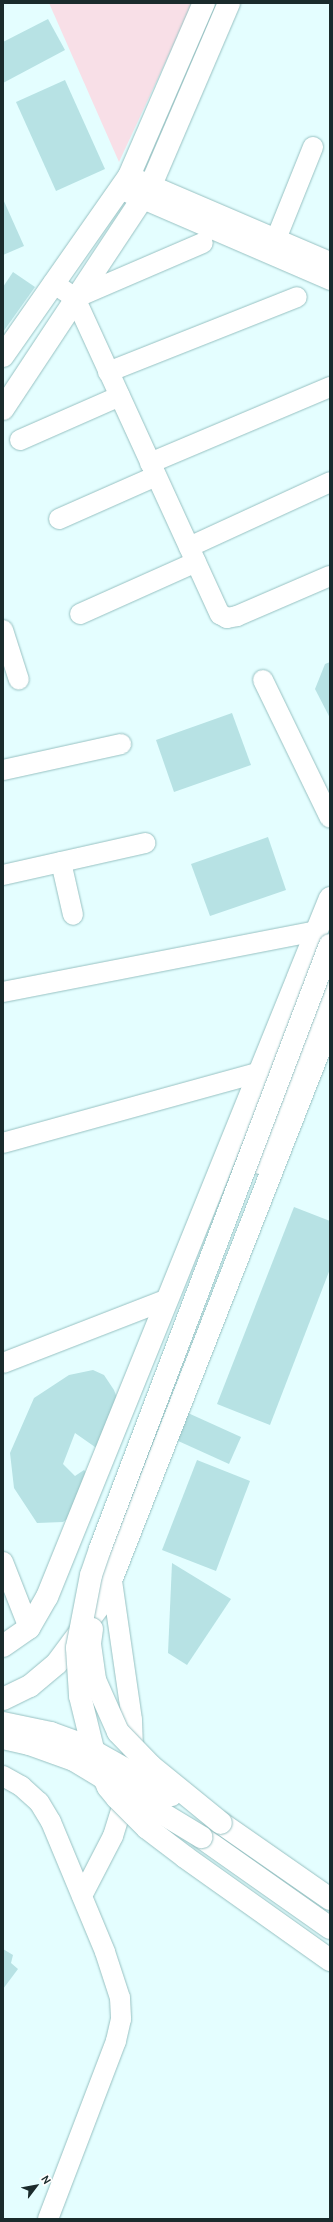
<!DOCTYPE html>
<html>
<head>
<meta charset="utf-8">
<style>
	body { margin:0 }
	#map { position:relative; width:333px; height:2222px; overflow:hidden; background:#e4feff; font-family:Cabin,sans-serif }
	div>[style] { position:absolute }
	.green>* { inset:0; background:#f8dfe7 }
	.building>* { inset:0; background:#b7e2e4 }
	.roads { filter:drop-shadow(0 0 1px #97c1c2) drop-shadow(0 0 1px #97c1c2) }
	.street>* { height:20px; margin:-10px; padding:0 10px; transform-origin:10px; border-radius:10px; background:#fff }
	.secondary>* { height:22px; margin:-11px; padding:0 11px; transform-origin:11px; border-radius:11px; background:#fff }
	.bridges { filter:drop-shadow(0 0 1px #97c1c2) drop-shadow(0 0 1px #97c1c2) }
	.secondary-bridge>* { height:22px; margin:-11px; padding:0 11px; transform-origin:11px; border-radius:11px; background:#fff }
	span { translate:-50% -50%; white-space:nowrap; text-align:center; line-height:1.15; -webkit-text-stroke:3px #fff; paint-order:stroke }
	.frame { position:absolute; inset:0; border:4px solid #1a2b2c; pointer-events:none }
	.north { position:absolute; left:16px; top:2166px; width:40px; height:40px; -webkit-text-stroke:3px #fff; paint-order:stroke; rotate:58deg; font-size:11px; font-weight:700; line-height:16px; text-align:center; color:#1a2b2c }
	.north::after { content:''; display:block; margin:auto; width:14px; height:18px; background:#1a2b2c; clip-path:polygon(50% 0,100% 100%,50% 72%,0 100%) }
</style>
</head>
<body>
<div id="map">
	<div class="green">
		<div style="clip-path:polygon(49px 3px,193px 3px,119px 162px)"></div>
	</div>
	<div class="building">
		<div style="clip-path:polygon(48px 19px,65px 50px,3px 83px,3px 42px)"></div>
		<div style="clip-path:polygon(65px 80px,105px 169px,56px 191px,16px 102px)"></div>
		<div style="clip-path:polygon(3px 199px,24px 246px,3px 255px)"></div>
		<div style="clip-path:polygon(13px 272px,35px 287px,3px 332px,3px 287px)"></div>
		<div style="clip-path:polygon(330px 662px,330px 718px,315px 689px,325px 664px)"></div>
		<div style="clip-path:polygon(232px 713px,251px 765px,174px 792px,156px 740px)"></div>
		<div style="clip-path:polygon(268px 837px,286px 890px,210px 916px,191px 864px)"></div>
		<div style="clip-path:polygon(294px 1207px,330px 1221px,330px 1269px,270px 1425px,217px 1404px)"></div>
		<div style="clip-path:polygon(93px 1370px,104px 1375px,114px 1390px,120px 1406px,104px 1446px,95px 1447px,75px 1433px,63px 1464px,75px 1476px,84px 1470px,89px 1477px,72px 1515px,63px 1522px,37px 1523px,14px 1488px,10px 1453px,34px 1398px,69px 1375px)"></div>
		<div style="clip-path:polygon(188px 1413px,241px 1437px,229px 1464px,176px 1440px)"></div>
		<div style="clip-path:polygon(197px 1460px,250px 1481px,216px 1571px,162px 1550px)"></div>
		<div style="clip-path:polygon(172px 1563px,231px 1599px,187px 1665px,168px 1653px)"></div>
		<div style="clip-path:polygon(3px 1949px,13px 1955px,11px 1963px,18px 1969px,3px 1989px)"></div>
	</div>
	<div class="roads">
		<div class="street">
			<div style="left:129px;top:176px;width:219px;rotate:23.2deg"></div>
			<div style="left:120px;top:189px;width:229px;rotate:23.4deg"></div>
			<div style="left:272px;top:249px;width:110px;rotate:-68.1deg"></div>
			<div style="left:53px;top:283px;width:27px;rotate:34deg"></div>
			<div style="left:75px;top:298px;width:348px;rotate:65.4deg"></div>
			<div style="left:220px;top:614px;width:8px;rotate:30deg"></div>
			<div style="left:227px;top:618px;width:10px;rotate:-11deg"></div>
			<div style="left:237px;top:616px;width:101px;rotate:-23.3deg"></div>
			<div style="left:75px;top:298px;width:139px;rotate:-23.3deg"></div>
			<div style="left:108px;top:372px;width:203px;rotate:-21.6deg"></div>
			<div style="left:20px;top:440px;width:109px;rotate:-23.7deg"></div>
			<div style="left:150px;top:463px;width:195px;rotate:-22.9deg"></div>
			<div style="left:59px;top:519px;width:106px;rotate:-23.9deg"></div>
			<div style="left:189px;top:547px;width:155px;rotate:-24.7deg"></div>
			<div style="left:80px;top:614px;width:127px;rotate:-24.1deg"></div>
			<div style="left:3px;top:630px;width:52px;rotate:72.3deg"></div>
			<div style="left:263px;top:680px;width:153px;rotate:64.1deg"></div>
			<div style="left:3px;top:770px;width:121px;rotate:-12.4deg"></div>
			<div style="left:61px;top:862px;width:54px;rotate:77.2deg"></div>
			<div style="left:3px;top:875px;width:146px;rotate:-12.7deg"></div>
			<div style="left:3px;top:992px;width:320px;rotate:-11deg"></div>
			<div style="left:3px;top:1143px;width:267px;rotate:-15.4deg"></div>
			<div style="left:3px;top:1363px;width:177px;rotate:-21.2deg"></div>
			<div style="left:3px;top:1562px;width:71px;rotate:68.5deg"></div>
			<div style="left:112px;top:1581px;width:140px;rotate:81.8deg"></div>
			<div style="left:132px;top:1720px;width:38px;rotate:88deg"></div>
			<div style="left:3px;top:1776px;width:21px;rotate:29deg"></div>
			<div style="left:21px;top:1786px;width:24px;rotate:42deg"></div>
			<div style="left:39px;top:1802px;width:23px;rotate:59deg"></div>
			<div style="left:51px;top:1822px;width:141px;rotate:67.4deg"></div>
			<div style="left:105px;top:1952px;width:48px;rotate:71.9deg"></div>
			<div style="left:120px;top:1998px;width:21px;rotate:87deg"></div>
			<div style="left:121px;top:2019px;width:23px;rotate:103deg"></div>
			<div style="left:116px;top:2041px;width:191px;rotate:110.9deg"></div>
			<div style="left:82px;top:1896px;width:68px;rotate:-62.7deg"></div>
			<div style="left:113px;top:1836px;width:47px;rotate:-72.7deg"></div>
		</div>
		<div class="secondary">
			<div style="left:3px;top:356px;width:220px;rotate:-55deg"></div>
			<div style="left:129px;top:176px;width:189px;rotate:-66.6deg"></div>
			<div style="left:3px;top:409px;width:268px;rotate:-56.5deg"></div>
			<div style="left:151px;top:185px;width:198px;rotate:-66.8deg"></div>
			<div style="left:260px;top:1163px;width:194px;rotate:-68.9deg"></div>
			<div style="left:3px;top:1646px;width:32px;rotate:-35deg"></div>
			<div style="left:29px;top:1628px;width:36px;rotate:-60deg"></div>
			<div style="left:47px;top:1597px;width:754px;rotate:-67.96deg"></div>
			<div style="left:3px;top:1699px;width:30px;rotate:-26deg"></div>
			<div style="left:30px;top:1686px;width:35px;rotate:-40deg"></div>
			<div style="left:57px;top:1663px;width:77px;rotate:-53.4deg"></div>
			<div style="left:103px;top:1601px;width:621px;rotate:-68.56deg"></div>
			<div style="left:221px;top:1823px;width:133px;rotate:34.9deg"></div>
			<div style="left:201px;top:1837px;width:158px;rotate:35.2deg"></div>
		</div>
	</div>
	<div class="bridges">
		<div class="secondary-bridge">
			<div style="left:330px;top:945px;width:646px;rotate:110.85deg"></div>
			<div style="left:100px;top:1549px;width:28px;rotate:109deg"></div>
			<div style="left:91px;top:1575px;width:74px;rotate:100.9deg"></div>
			<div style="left:77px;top:1648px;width:48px;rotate:86.4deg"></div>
			<div style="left:80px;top:1696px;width:67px;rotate:76.2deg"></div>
			<div style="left:96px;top:1761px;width:29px;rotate:65deg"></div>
			<div style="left:108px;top:1787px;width:14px;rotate:51deg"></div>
			<div style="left:117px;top:1798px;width:42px;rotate:45deg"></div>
			<div style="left:147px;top:1828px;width:48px;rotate:37.3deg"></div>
			<div style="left:185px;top:1857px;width:178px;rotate:35.4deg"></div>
			<div style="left:92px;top:1629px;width:15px;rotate:98deg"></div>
			<div style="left:90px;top:1644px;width:36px;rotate:82deg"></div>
			<div style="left:95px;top:1680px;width:57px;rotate:66.1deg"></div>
			<div style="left:118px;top:1732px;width:47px;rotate:45.9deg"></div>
			<div style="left:151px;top:1766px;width:90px;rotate:39.2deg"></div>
			<div style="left:3px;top:1723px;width:49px;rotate:11.8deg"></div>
			<div style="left:51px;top:1733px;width:30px;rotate:20deg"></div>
			<div style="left:79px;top:1743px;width:106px;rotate:29.5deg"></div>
			<div style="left:3px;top:1738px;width:27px;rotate:13deg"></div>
			<div style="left:29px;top:1744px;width:48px;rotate:19.6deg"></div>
			<div style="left:74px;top:1760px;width:149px;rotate:31.2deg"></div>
		</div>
	</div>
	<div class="frame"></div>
	<div class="north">N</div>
</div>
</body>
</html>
